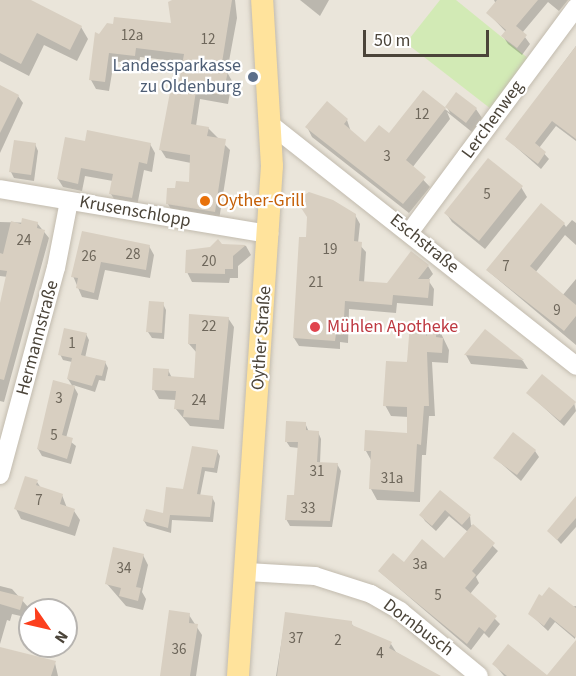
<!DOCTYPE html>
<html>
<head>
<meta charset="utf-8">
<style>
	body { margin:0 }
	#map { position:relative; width:576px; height:676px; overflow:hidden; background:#f6f3ec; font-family:"Source Sans 3",sans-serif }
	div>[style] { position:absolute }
	.residential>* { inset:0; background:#eae5da }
	.green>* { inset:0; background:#d2eab5 }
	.shadow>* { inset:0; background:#0003 }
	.building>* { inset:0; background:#d8cfc1 }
	.roads { filter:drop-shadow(0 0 2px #c2bbae) drop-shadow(0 0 2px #c2bbae) }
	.minor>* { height:18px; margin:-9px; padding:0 9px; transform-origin:9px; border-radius:9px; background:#fff }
	.major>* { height:22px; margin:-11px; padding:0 11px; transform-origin:11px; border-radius:11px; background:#ffe39c }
	.dots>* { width:16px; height:16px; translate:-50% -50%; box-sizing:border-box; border:3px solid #fff; border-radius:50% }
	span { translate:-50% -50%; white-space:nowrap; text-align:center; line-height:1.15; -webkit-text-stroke:4.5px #fff; paint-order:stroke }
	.number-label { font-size:15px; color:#6e675b }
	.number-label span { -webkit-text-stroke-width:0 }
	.service-label { font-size:18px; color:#4e5e75 }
	.right { translate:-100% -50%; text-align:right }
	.street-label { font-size:18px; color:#4b4439 }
	.food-label { font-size:18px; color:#c56008 }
	.left { translate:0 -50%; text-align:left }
	.health-label { font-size:18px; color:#be3a42 }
	.north { position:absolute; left:18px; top:598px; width:60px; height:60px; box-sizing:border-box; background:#fff; border:2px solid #b7b4b0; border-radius:50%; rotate:124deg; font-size:16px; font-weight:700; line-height:24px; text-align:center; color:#4b4439 }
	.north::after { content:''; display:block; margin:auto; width:21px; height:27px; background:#fc3f1d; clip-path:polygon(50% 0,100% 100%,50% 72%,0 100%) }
	.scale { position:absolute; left:363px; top:30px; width:126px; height:27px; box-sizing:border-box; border:3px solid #4b4439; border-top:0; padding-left:8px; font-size:18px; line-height:21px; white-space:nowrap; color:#4b4439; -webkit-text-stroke:4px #fff; paint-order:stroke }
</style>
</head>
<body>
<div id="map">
	<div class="residential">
		<div style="clip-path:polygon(evenodd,0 0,576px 0,576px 676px,0 676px,0 0,30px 610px,66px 610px,66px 646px,30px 646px,30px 610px)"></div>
	</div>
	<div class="green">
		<div style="clip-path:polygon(440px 0,456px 0,529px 59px,491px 109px,406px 43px)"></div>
	</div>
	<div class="shadow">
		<div style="clip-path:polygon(0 0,28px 0,81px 27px,88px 39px,77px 61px,44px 45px,29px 76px,0 61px)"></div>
		<div style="clip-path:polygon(172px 0,235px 0,237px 18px,227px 72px,232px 81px,228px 104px,200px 99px,196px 126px,208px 128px,230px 150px,219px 220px,173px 213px,168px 204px,176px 190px,190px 184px,191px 163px,166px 158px,161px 150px,184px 62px,140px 57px,139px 65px,114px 61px,109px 91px,96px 89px,91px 80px,96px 35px,172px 25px)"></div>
		<div style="clip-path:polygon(329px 0,320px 16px,300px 0)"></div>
		<div style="clip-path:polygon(494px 0,568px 0,559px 11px,548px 2px,522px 33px,530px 44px,522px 55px,508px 44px,503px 36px,506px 32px,488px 13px,496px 4px)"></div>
		<div style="clip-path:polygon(576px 46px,576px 141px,556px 126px,539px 148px,549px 159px,541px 169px,507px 139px)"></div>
		<div style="clip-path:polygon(0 87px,18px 96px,23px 103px,0 153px)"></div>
		<div style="clip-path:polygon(423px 92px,450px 113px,447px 107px,476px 109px,482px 118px,472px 132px,447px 112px,450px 119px,412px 168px,430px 187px,409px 213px,312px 137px,307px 127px,327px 103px,347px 120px,351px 132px,366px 144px,390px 135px)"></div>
		<div style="clip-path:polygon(86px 143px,150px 144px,155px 153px,152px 172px,144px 170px,137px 206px,116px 202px,111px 194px,113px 181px,85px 176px,82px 191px,63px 187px,58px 179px)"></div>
		<div style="clip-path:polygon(35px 144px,38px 151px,34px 181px,14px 178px,11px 172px)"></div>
		<div style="clip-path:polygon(521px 187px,527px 197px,485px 249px,452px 222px,446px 213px)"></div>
		<div style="clip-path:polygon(355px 215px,360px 224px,358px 243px,366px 252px,364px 283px,387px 285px,428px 266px,433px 274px,428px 280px,434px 289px,433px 306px,397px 303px,396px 313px,349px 309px,348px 343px,340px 342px,340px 349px,299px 346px,294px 338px,307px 239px)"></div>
		<div style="clip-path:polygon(572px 220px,576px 223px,576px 245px,565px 235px,535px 273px,562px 296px,576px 279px,576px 345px,488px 271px,564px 224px,566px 227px)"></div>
		<div style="clip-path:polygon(0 222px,37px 223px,49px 238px,4px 402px,0 401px,0 310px,8px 277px,0 276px)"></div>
		<div style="clip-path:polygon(83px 233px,149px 246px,154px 255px,150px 278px,105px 270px,98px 300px,82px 297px,73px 276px)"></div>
		<div style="clip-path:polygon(221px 246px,246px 246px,251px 255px,238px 266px,238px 278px,230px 278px,229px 283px,192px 282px,187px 272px)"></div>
		<div style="clip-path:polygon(163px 304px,166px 310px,164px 339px,152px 338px,148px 332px)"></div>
		<div style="clip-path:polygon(228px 318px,234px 327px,224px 429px,190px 426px,175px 408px,176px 400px,159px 399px,154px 390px,168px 370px,172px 378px,195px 380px,197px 353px,189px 344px)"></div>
		<div style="clip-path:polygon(437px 325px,449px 350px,448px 363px,432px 362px,435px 416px,429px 416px,426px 455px,422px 455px,420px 502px,377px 500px,371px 489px,372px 462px,366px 451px,408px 435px,409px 417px,391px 416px,385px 405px,425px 326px,430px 333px)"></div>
		<div style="clip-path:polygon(485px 331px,523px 361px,528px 369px,471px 364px,466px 355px)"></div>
		<div style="clip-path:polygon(86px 334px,89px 340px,85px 358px,105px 362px,108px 368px,105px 381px,99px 380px,95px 392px,73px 385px,78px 394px,66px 438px,76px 446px,71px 464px,42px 456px,38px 449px,73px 387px,68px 379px,72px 362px,63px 360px,60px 354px)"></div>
		<div style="clip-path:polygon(528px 393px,574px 403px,576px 411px,564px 426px)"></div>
		<div style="clip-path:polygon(305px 423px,309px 432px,318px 432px,321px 439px,320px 463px,337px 464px,341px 471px,332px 527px,290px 526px,286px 519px,295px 497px,299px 448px,290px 447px,286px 441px)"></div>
		<div style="clip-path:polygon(193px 447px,217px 451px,220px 456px,217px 473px,205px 471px,200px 496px,212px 497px,215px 503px,213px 522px,172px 520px,171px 533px,147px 526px,144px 521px,164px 515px,184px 490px)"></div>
		<div style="clip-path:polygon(535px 451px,539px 457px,521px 481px,495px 458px)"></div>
		<div style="clip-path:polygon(37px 482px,41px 488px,62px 495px,67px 508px,74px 511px,80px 520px,75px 536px,21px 519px,16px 509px)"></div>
		<div style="clip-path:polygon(440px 492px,470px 516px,471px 525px,498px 551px,476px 577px,479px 583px,470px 594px,500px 624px,489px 638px,484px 633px,471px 650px,380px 572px,404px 564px,444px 560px,468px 532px,449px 516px,436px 531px,425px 521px,421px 515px)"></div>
		<div style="clip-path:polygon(576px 498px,576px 527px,561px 544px,549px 531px)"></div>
		<div style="clip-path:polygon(143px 555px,148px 565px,142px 592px,146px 599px,143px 610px,126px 606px,107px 584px)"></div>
		<div style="clip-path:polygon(0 586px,12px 589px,28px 607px,25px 617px,12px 614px,10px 621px,7px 620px,0 644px)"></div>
		<div style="clip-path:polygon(576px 606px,575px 639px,555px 622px,548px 631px,530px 614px)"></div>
		<div style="clip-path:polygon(286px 614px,351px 623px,355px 628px,391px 644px,396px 652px,433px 676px,276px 676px)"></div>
		<div style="clip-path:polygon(189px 615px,202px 635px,196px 676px,162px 676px)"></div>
		<div style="clip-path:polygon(0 648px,55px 663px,58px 676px,0 676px)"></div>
		<div style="clip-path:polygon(494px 664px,546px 676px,504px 676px)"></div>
	</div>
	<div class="building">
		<div style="clip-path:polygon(0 0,31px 0,82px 26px,70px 50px,37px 33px,21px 64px,0 53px)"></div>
		<div style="clip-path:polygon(172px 0,232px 0,221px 69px,228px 71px,223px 95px,196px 91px,191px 124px,209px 127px,207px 136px,226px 139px,215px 212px,166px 204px,167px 188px,175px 188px,176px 181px,189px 182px,190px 155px,159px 150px,171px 87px,178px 88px,184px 54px,136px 48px,135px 56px,109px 53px,105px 82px,89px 80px,95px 32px,99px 34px,107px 23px,113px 24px,114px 17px,171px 23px,168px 2px)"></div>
		<div style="clip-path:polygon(497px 0,538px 0,516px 26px,527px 35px,517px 48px,501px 36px,506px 30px,486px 13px)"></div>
		<div style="clip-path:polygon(576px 46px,576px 139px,552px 121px,535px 143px,546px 152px,538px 164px,505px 139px)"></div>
		<div style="clip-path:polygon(0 85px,19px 95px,0 133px)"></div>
		<div style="clip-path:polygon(423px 90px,446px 108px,406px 160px,426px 177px,403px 204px,305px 127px,327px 101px,348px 119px,344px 124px,365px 142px,379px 125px,389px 133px)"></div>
		<div style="clip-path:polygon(456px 92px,477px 108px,466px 123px,445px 107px)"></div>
		<div style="clip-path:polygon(87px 130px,151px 143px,147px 164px,139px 162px,132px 198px,109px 194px,113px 174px,81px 168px,78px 184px,57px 179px,65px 137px,85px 141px)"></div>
		<div style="clip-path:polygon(14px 140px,36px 143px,31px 175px,9px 172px)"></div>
		<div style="clip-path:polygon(488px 158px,523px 186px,479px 241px,444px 213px)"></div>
		<div style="clip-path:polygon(309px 192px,333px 200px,356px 214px,354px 241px,362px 242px,359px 281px,387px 283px,411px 251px,429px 265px,418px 279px,430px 279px,428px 298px,393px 295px,392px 305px,345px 301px,343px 335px,336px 334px,335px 341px,293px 338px,299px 237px,306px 237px,307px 217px,296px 200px)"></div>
		<div style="clip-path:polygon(541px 203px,565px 223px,530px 266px,576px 305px,576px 316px,564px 331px,486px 270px)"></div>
		<div style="clip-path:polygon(22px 218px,38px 222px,37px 228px,45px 230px,4px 380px,0 379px,0 303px,7px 271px,0 270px,0 253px,3px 254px,11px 221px,21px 224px)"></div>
		<div style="clip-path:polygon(82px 231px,150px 245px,146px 270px,101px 262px,94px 293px,76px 288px,78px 278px,71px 277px)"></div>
		<div style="clip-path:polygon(218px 239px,222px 244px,246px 245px,233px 256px,233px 269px,225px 269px,225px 274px,185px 273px,186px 250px,210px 247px)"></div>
		<div style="clip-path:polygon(149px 301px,164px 302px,162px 333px,146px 332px)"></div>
		<div style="clip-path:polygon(189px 314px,229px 317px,219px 420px,183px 417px,184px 410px,174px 409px,176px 391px,152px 390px,153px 368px,169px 369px,168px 376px,194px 378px,196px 344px,188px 344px)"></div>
		<div style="clip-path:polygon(410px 323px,426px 324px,426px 336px,437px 323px,436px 337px,443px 338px,442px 353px,427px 352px,429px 406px,424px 406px,421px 445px,417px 444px,414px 492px,369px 489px,371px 451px,364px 451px,365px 430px,407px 433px,407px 407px,383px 406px,386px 361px,407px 362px)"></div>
		<div style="clip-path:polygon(64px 328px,87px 333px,81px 355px,106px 361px,102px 376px,96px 375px,92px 386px,67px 379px,72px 358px,58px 355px)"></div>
		<div style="clip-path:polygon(485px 329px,524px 360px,464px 355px)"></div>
		<div style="clip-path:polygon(542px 374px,576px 402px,560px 421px,526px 393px)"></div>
		<div style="clip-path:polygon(53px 380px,75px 386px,62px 435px,73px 438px,67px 459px,37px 449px)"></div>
		<div style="clip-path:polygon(286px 421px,306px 422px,306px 430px,319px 431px,317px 462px,338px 463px,330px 521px,285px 520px,287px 495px,294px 495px,298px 442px,285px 442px)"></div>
		<div style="clip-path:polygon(513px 432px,536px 450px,517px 475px,493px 458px)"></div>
		<div style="clip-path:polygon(192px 446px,218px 450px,214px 468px,202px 467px,197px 494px,213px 496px,210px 517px,170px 515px,168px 528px,143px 521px,146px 509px,163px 513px,166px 487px,183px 489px)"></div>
		<div style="clip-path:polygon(25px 476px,38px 480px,36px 485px,63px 494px,60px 504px,75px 509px,69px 527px,14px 509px)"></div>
		<div style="clip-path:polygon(440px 490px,471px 515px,462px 525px,445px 510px,432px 526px,419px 515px)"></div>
		<div style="clip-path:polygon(576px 496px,576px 518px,557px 540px,547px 531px)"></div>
		<div style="clip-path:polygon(473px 524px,495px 543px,472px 571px,476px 575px,465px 588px,497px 616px,485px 632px,479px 627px,467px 644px,378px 571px,393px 553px,404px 562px,422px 539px,444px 558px)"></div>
		<div style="clip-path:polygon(113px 547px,144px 554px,136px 587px,141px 588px,138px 601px,119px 596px,121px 588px,105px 584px)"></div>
		<div style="clip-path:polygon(549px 587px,576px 608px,576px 638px,550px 617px,544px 626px,528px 614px,539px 594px,542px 596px)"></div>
		<div style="clip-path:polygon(0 591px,24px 597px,20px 610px,0 604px)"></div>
		<div style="clip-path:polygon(169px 610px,190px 613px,189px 623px,198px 624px,190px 676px,160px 676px)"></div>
		<div style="clip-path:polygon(285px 612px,352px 621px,352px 625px,392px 642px,389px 648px,441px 676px,277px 676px)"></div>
		<div style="clip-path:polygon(576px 640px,576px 676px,507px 676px,492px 664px,508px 644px,547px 675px)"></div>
		<div style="clip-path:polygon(0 647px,56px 661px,51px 676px,0 676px)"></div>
	</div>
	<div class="roads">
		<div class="minor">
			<div style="left:270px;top:124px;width:390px;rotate:38.3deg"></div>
			<div style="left:0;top:189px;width:273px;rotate:9.5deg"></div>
			<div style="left:409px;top:233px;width:281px;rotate:-53.5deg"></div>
			<div style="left:0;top:475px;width:214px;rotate:-74.9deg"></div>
			<div style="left:56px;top:268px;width:68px;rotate:-79deg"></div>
			<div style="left:247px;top:572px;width:68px;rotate:3.4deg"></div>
			<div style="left:315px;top:576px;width:59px;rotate:17.8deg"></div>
			<div style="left:371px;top:594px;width:34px;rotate:30deg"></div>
			<div style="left:400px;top:611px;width:102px;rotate:39.4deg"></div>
		</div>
		<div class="major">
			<div style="left:238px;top:676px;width:511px;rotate:-86.19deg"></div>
			<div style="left:272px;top:166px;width:166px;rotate:-93.4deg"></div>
		</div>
	</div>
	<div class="dots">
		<div style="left:253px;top:77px;background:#5c6f8a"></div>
		<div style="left:205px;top:201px;background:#e8710a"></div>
		<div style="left:315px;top:327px;background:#e0444e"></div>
	</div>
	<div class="number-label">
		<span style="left:132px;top:36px">12a</span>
		<span style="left:208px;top:40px">12</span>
		<span style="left:422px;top:115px">12</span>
		<span style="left:387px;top:157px">3</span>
		<span style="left:487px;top:195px">5</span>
		<span style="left:24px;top:241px">24</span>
		<span style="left:330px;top:250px">19</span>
		<span style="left:133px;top:255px">28</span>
		<span style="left:89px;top:257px">26</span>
		<span style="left:209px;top:262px">20</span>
		<span style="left:506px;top:267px">7</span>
		<span style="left:316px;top:283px">21</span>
		<span style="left:557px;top:311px">9</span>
		<span style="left:209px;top:327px">22</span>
		<span style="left:72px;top:344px">1</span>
		<span style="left:59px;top:399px">3</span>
		<span style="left:199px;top:401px">24</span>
		<span style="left:54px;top:436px">5</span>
		<span style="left:317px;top:472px">31</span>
		<span style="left:392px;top:479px">31a</span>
		<span style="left:39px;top:501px">7</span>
		<span style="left:308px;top:509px">33</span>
		<span style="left:420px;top:565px">3a</span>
		<span style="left:124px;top:569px">34</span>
		<span style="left:438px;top:596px">5</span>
		<span style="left:296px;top:639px">37</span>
		<span style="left:338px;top:641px">2</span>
		<span style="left:179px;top:650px">36</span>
		<span style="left:380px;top:654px">4</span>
	</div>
	<div class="service-label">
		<span class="right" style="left:241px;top:77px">Landessparkasse<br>zu Oldenburg</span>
	</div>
	<div class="street-label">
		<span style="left:493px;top:120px;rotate:-54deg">Lerchenweg</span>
		<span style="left:135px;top:212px;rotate:10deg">Krusenschlopp</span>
		<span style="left:424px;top:244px;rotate:39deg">Eschstraße</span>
		<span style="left:38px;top:338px;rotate:-75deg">Hermannstraße</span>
		<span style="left:262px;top:338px;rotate:-86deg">Oyther Straße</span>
		<span style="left:418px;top:628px;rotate:37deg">Dornbusch</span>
	</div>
	<div class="food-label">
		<span class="left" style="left:217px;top:201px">Oyther-Grill</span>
	</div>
	<div class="health-label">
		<span class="left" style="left:327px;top:327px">Mühlen Apotheke</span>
	</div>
	<div class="north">N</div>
	<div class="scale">50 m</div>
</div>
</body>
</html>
